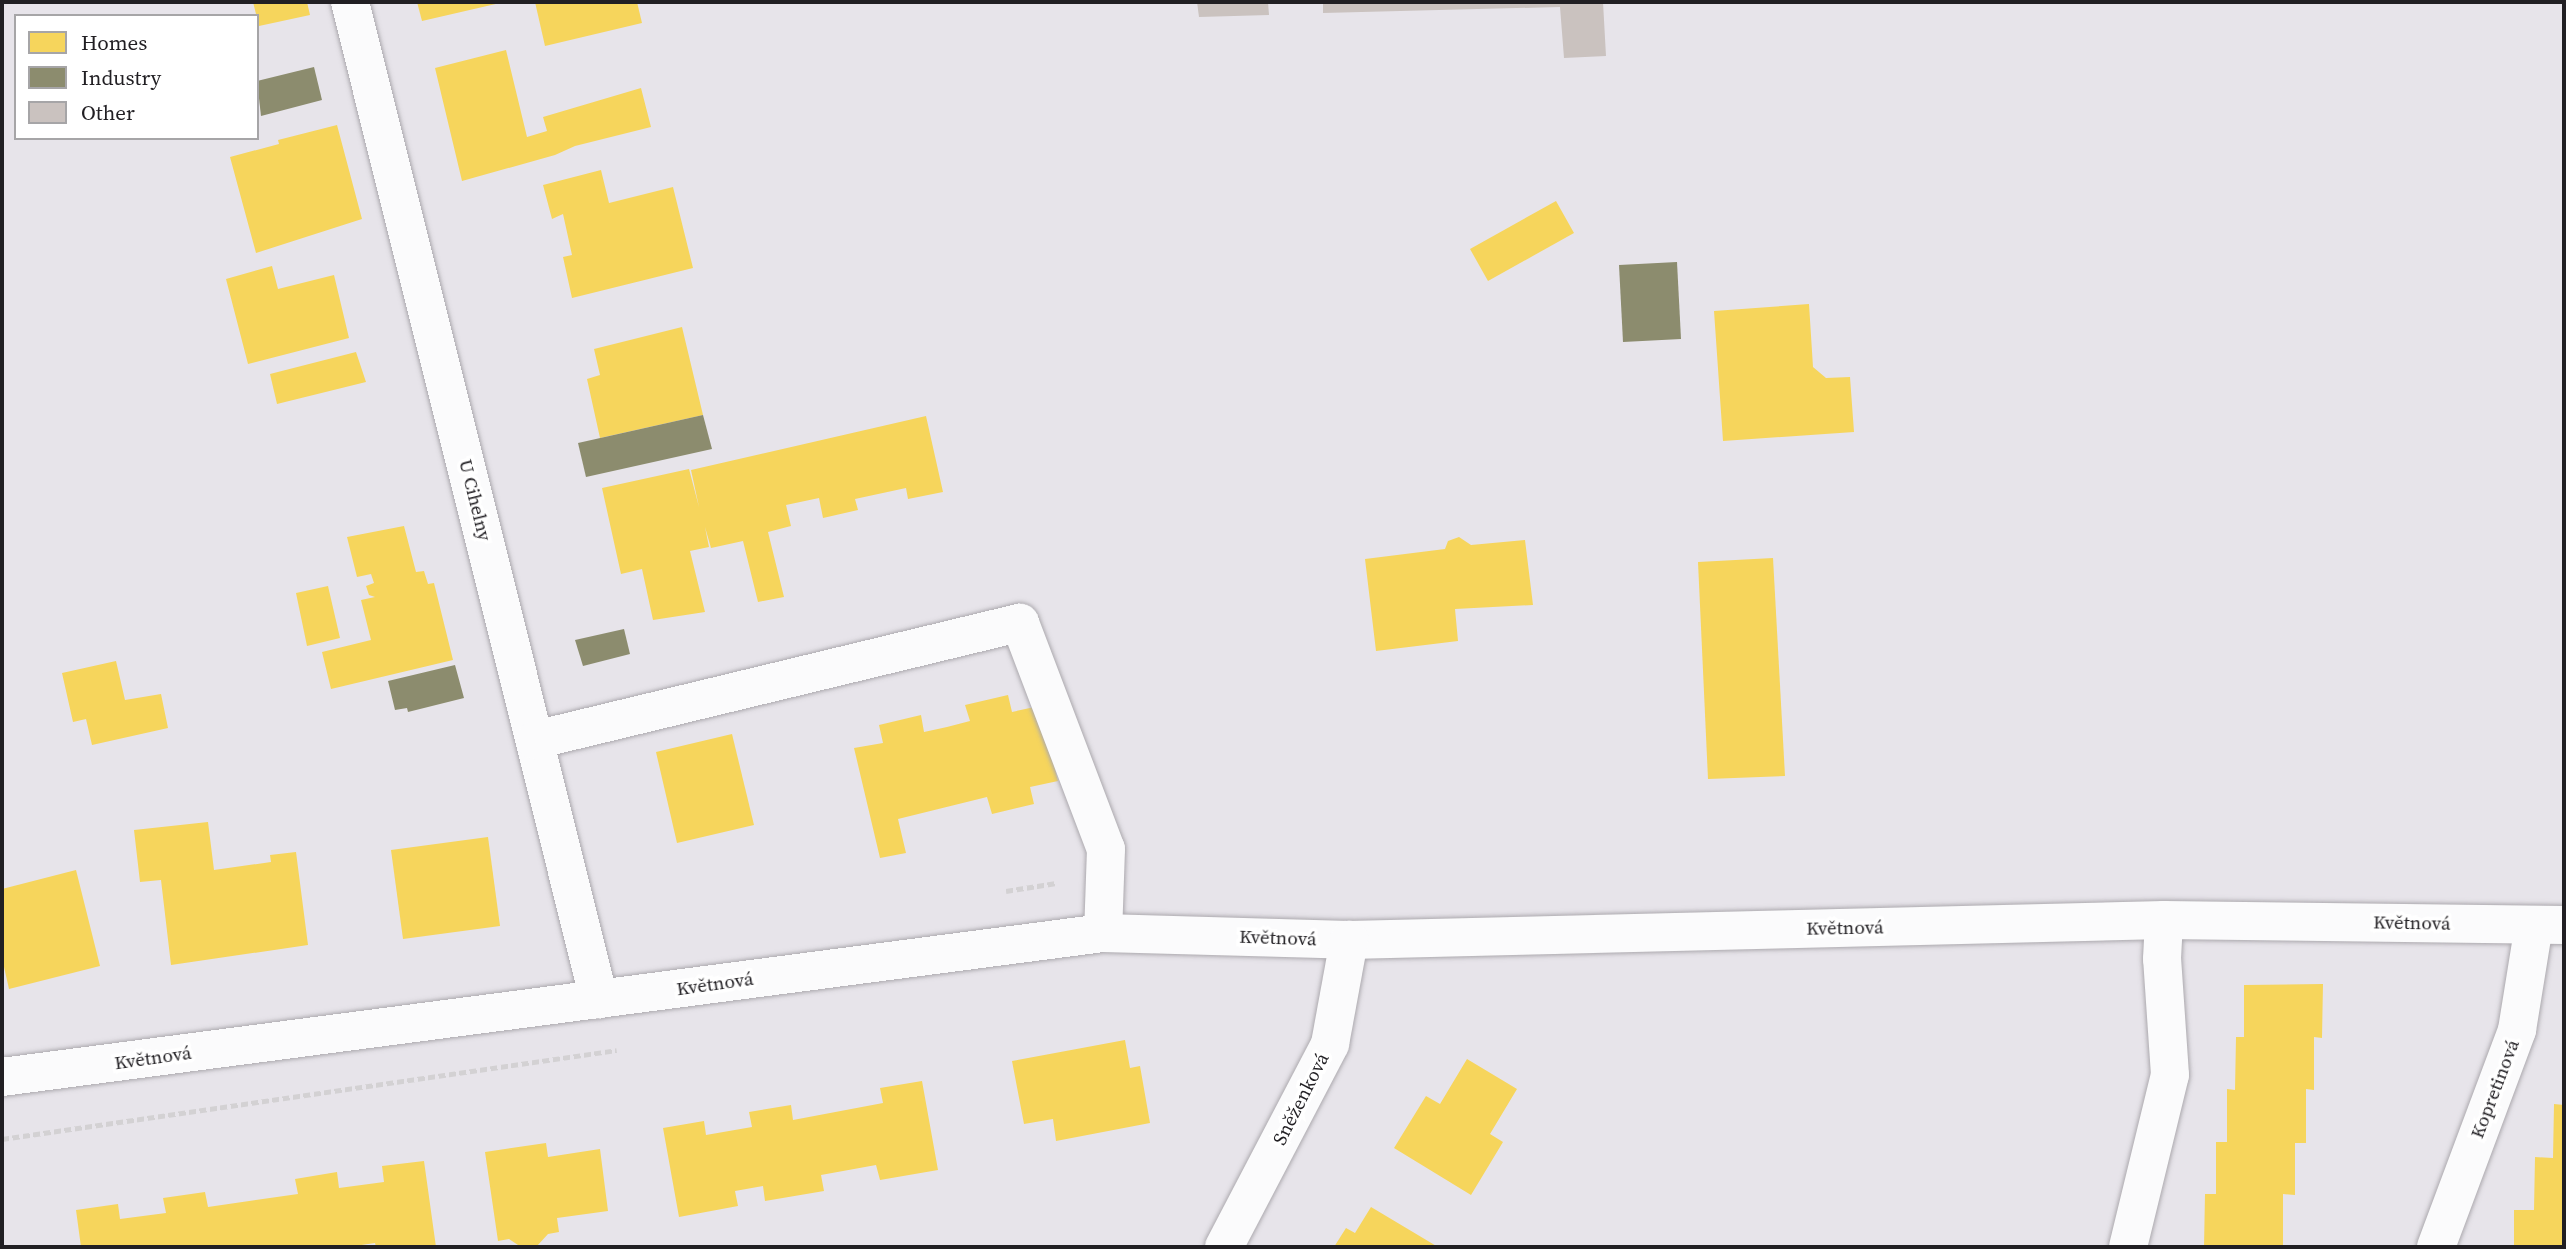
<!DOCTYPE html>
<html>
<head>
<meta charset="utf-8">
<style>
	body { margin:0 }
	#map { position:relative; width:2566px; height:1249px; overflow:hidden; background:#e7e4ea; font-family:"Source Serif 4",serif }
	div>[style] { position:absolute }
	.homes>* { inset:0; background:#f6d55c }
	.industry>* { inset:0; background:#8c8c6e }
	.building>* { inset:0; background:#cac2bf }
	.path>* { height:4.5px; margin-top:-2.25px; transform-origin:0; background:repeating-linear-gradient(90deg,#d3d1d3 0 7px,transparent 0 10.5px) }
	.roads { filter:drop-shadow(0 0 2px #aca9ae) drop-shadow(0 0 2px #aca9ae) }
	.minor>* { height:38px; margin:-19px; padding:0 19px; transform-origin:19px; border-radius:19px; background:#fbfbfc }
	span { translate:-50% -50%; white-space:nowrap; text-align:center; line-height:1.15; -webkit-text-stroke:7px #fff; paint-order:stroke }
	.street-label { font-size:19px; color:#211f23 }
	.frame { position:absolute; inset:0; border:4px solid #211f23; pointer-events:none }
	.legend { position:absolute; left:14px; top:14px; width:245px; height:126px; box-sizing:border-box; background:#fff; border:2px solid #a6a5a7; margin:0; padding:9px 12px; list-style:none; font-size:21px; color:#211f23 }
	.legend li { display:flex; align-items:center; gap:14px; height:35px }
	.legend b { width:35px; border:2px solid #a6a5a7 }
</style>
</head>
<body>
<div id="map">
	<div class="homes">
		<div style="clip-path:polygon(253px 2px,307px 2px,310px 15px,259px 26px)"></div>
		<div style="clip-path:polygon(417px 2px,500px 2px,500px 3px,422px 21px)"></div>
		<div style="clip-path:polygon(535px 2px,637px 2px,642px 23px,545px 46px)"></div>
		<div style="clip-path:polygon(506px 50px,527px 137px,547px 131px,543px 117px,641px 88px,651px 127px,575px 146px,555px 155px,462px 181px,435px 68px)"></div>
		<div style="clip-path:polygon(337px 125px,362px 219px,256px 253px,230px 157px,279px 144px,278px 140px)"></div>
		<div style="clip-path:polygon(601px 170px,609px 203px,673px 187px,693px 268px,572px 298px,563px 257px,572px 255px,563px 214px,552px 219px,543px 185px)"></div>
		<div style="clip-path:polygon(1556px 201px,1574px 233px,1488px 281px,1470px 249px)"></div>
		<div style="clip-path:polygon(272px 266px,278px 289px,334px 275px,349px 338px,248px 364px,226px 279px)"></div>
		<div style="clip-path:polygon(1809px 304px,1813px 367px,1826px 378px,1850px 377px,1854px 432px,1723px 441px,1714px 311px)"></div>
		<div style="clip-path:polygon(682px 327px,703px 415px,600px 438px,587px 379px,600px 375px,594px 349px)"></div>
		<div style="clip-path:polygon(356px 352px,366px 382px,277px 404px,270px 374px)"></div>
		<div style="clip-path:polygon(926px 416px,943px 492px,908px 499px,906px 488px,855px 499px,858px 510px,823px 518px,819px 498px,786px 505px,791px 526px,768px 532px,784px 597px,758px 602px,743px 541px,711px 548px,705px 527px,709px 547px,690px 551px,705px 612px,653px 620px,642px 569px,621px 574px,602px 488px,689px 469px,699px 507px,691px 470px)"></div>
		<div style="clip-path:polygon(404px 526px,416px 572px,424px 571px,428px 584px,434px 583px,453px 660px,331px 689px,322px 652px,371px 640px,361px 600px,375px 597px,369px 595px,366px 586px,374px 583px,371px 574px,357px 577px,347px 537px)"></div>
		<div style="clip-path:polygon(1459px 537px,1471px 545px,1525px 540px,1533px 605px,1455px 609px,1458px 641px,1376px 651px,1365px 559px,1445px 549px,1448px 541px)"></div>
		<div style="clip-path:polygon(1773px 558px,1785px 776px,1708px 779px,1698px 562px)"></div>
		<div style="clip-path:polygon(328px 586px,340px 638px,307px 646px,296px 593px)"></div>
		<div style="clip-path:polygon(116px 661px,125px 700px,161px 694px,168px 728px,92px 745px,86px 719px,73px 722px,62px 673px)"></div>
		<div style="clip-path:polygon(1008px 695px,1012px 712px,1039px 706px,1058px 781px,1030px 787px,1034px 804px,992px 814px,987px 797px,898px 819px,906px 853px,880px 858px,854px 748px,883px 743px,879px 725px,921px 715px,924px 732px,947px 727px,970px 721px,965px 705px)"></div>
		<div style="clip-path:polygon(732px 734px,754px 825px,677px 843px,656px 752px)"></div>
		<div style="clip-path:polygon(208px 822px,214px 870px,271px 862px,270px 855px,296px 852px,308px 945px,171px 965px,161px 880px,140px 882px,134px 830px)"></div>
		<div style="clip-path:polygon(488px 837px,500px 926px,403px 939px,391px 850px)"></div>
		<div style="clip-path:polygon(76px 870px,100px 966px,9px 989px,2px 958px,2px 889px)"></div>
		<div style="clip-path:polygon(2323px 984px,2322px 1038px,2314px 1037px,2314px 1090px,2306px 1089px,2306px 1143px,2295px 1143px,2295px 1195px,2283px 1194px,2283px 1247px,2204px 1247px,2205px 1194px,2216px 1194px,2216px 1142px,2227px 1142px,2227px 1089px,2235px 1090px,2236px 1037px,2244px 1037px,2244px 985px)"></div>
		<div style="clip-path:polygon(1125px 1040px,1130px 1068px,1140px 1066px,1150px 1123px,1056px 1141px,1053px 1119px,1024px 1124px,1012px 1061px)"></div>
		<div style="clip-path:polygon(1467px 1059px,1517px 1089px,1490px 1134px,1503px 1142px,1471px 1195px,1394px 1148px,1426px 1096px,1440px 1104px)"></div>
		<div style="clip-path:polygon(922px 1081px,938px 1170px,880px 1180px,876px 1165px,821px 1175px,824px 1191px,765px 1201px,763px 1186px,735px 1191px,738px 1206px,679px 1217px,663px 1128px,704px 1121px,706px 1135px,752px 1127px,749px 1112px,791px 1105px,793px 1120px,883px 1103px,880px 1088px)"></div>
		<div style="clip-path:polygon(2554px 1104px,2564px 1105px,2564px 1247px,2514px 1247px,2514px 1210px,2534px 1210px,2535px 1157px,2553px 1158px)"></div>
		<div style="clip-path:polygon(546px 1143px,548px 1157px,600px 1149px,608px 1211px,557px 1218px,559px 1232px,548px 1234px,537px 1246px,521px 1247px,509px 1239px,498px 1241px,485px 1152px)"></div>
		<div style="clip-path:polygon(424px 1161px,436px 1247px,376px 1247px,375px 1243px,348px 1247px,81px 1247px,76px 1210px,118px 1204px,120px 1219px,166px 1213px,163px 1198px,205px 1192px,208px 1207px,298px 1194px,295px 1179px,337px 1172px,339px 1188px,384px 1182px,382px 1166px)"></div>
		<div style="clip-path:polygon(1371px 1207px,1438px 1247px,1334px 1247px,1346px 1228px,1355px 1233px)"></div>
	</div>
	<div class="industry">
		<div style="clip-path:polygon(314px 67px,322px 100px,261px 116px,257px 81px)"></div>
		<div style="clip-path:polygon(1677px 262px,1681px 339px,1623px 342px,1619px 265px)"></div>
		<div style="clip-path:polygon(703px 415px,712px 449px,586px 477px,578px 443px)"></div>
		<div style="clip-path:polygon(624px 629px,630px 654px,583px 666px,575px 640px)"></div>
		<div style="clip-path:polygon(455px 665px,464px 698px,408px 712px,407px 708px,395px 710px,388px 681px)"></div>
	</div>
	<div class="building">
		<div style="clip-path:polygon(1197px 2px,1268px 2px,1269px 15px,1199px 17px)"></div>
		<div style="clip-path:polygon(1323px 2px,1603px 2px,1606px 56px,1564px 58px,1560px 7px,1323px 13px)"></div>
	</div>
	<div class="path">
		<div style="left:1006px;top:891px;width:51px;rotate:-9.1deg"></div>
		<div style="left:2px;top:1139px;width:621px;rotate:-8.23deg"></div>
	</div>
	<div class="roads">
		<div class="minor">
			<div style="left:350px;top:2px;width:1028px;rotate:75.98deg"></div>
			<div style="left:535px;top:740px;width:499px;rotate:-13.6deg"></div>
			<div style="left:1020px;top:623px;width:242px;rotate:69.2deg"></div>
			<div style="left:1106px;top:849px;width:84px;rotate:92deg"></div>
			<div style="left:2px;top:1077px;width:1110px;rotate:-7.45deg"></div>
			<div style="left:1103px;top:933px;width:246px;rotate:1.6deg"></div>
			<div style="left:1349px;top:940px;width:815px;rotate:-1.41deg"></div>
			<div style="left:2164px;top:920px;width:400px;rotate:0.7deg"></div>
			<div style="left:1224px;top:1247px;width:229px;rotate:-62.4deg"></div>
			<div style="left:1330px;top:1044px;width:106px;rotate:-79.6deg"></div>
			<div style="left:2128px;top:1247px;width:177px;rotate:-76.3deg"></div>
			<div style="left:2170px;top:1075px;width:116px;rotate:-93.9deg"></div>
			<div style="left:2162px;top:959px;width:39px;rotate:-87deg"></div>
			<div style="left:2436px;top:1247px;width:232px;rotate:-69.5deg"></div>
			<div style="left:2517px;top:1030px;width:106px;rotate:-80.8deg"></div>
		</div>
	</div>
	<div class="street-label">
		<span style="left:475px;top:500px;rotate:76deg">U Cihelny</span>
		<span style="left:2412px;top:923px;rotate:1deg">Květnová</span>
		<span style="left:1845px;top:928px;rotate:-1deg">Květnová</span>
		<span style="left:1278px;top:938px;rotate:2deg">Květnová</span>
		<span style="left:715px;top:984px;rotate:-8deg">Květnová</span>
		<span style="left:153px;top:1058px;rotate:-8deg">Květnová</span>
		<span style="left:2495px;top:1089px;rotate:-69deg">Kopretinová</span>
		<span style="left:1301px;top:1099px;rotate:-63deg">Sněženková</span>
	</div>
	<div class="frame"></div>
	<ul class="legend">
	<li><b style="height:19px;background:#f6d55c"></b>Homes</li>
	<li><b style="height:19px;background:#8c8c6e"></b>Industry</li>
	<li><b style="height:19px;background:#cac2bf"></b>Other</li>
	</ul>
</div>
</body>
</html>
